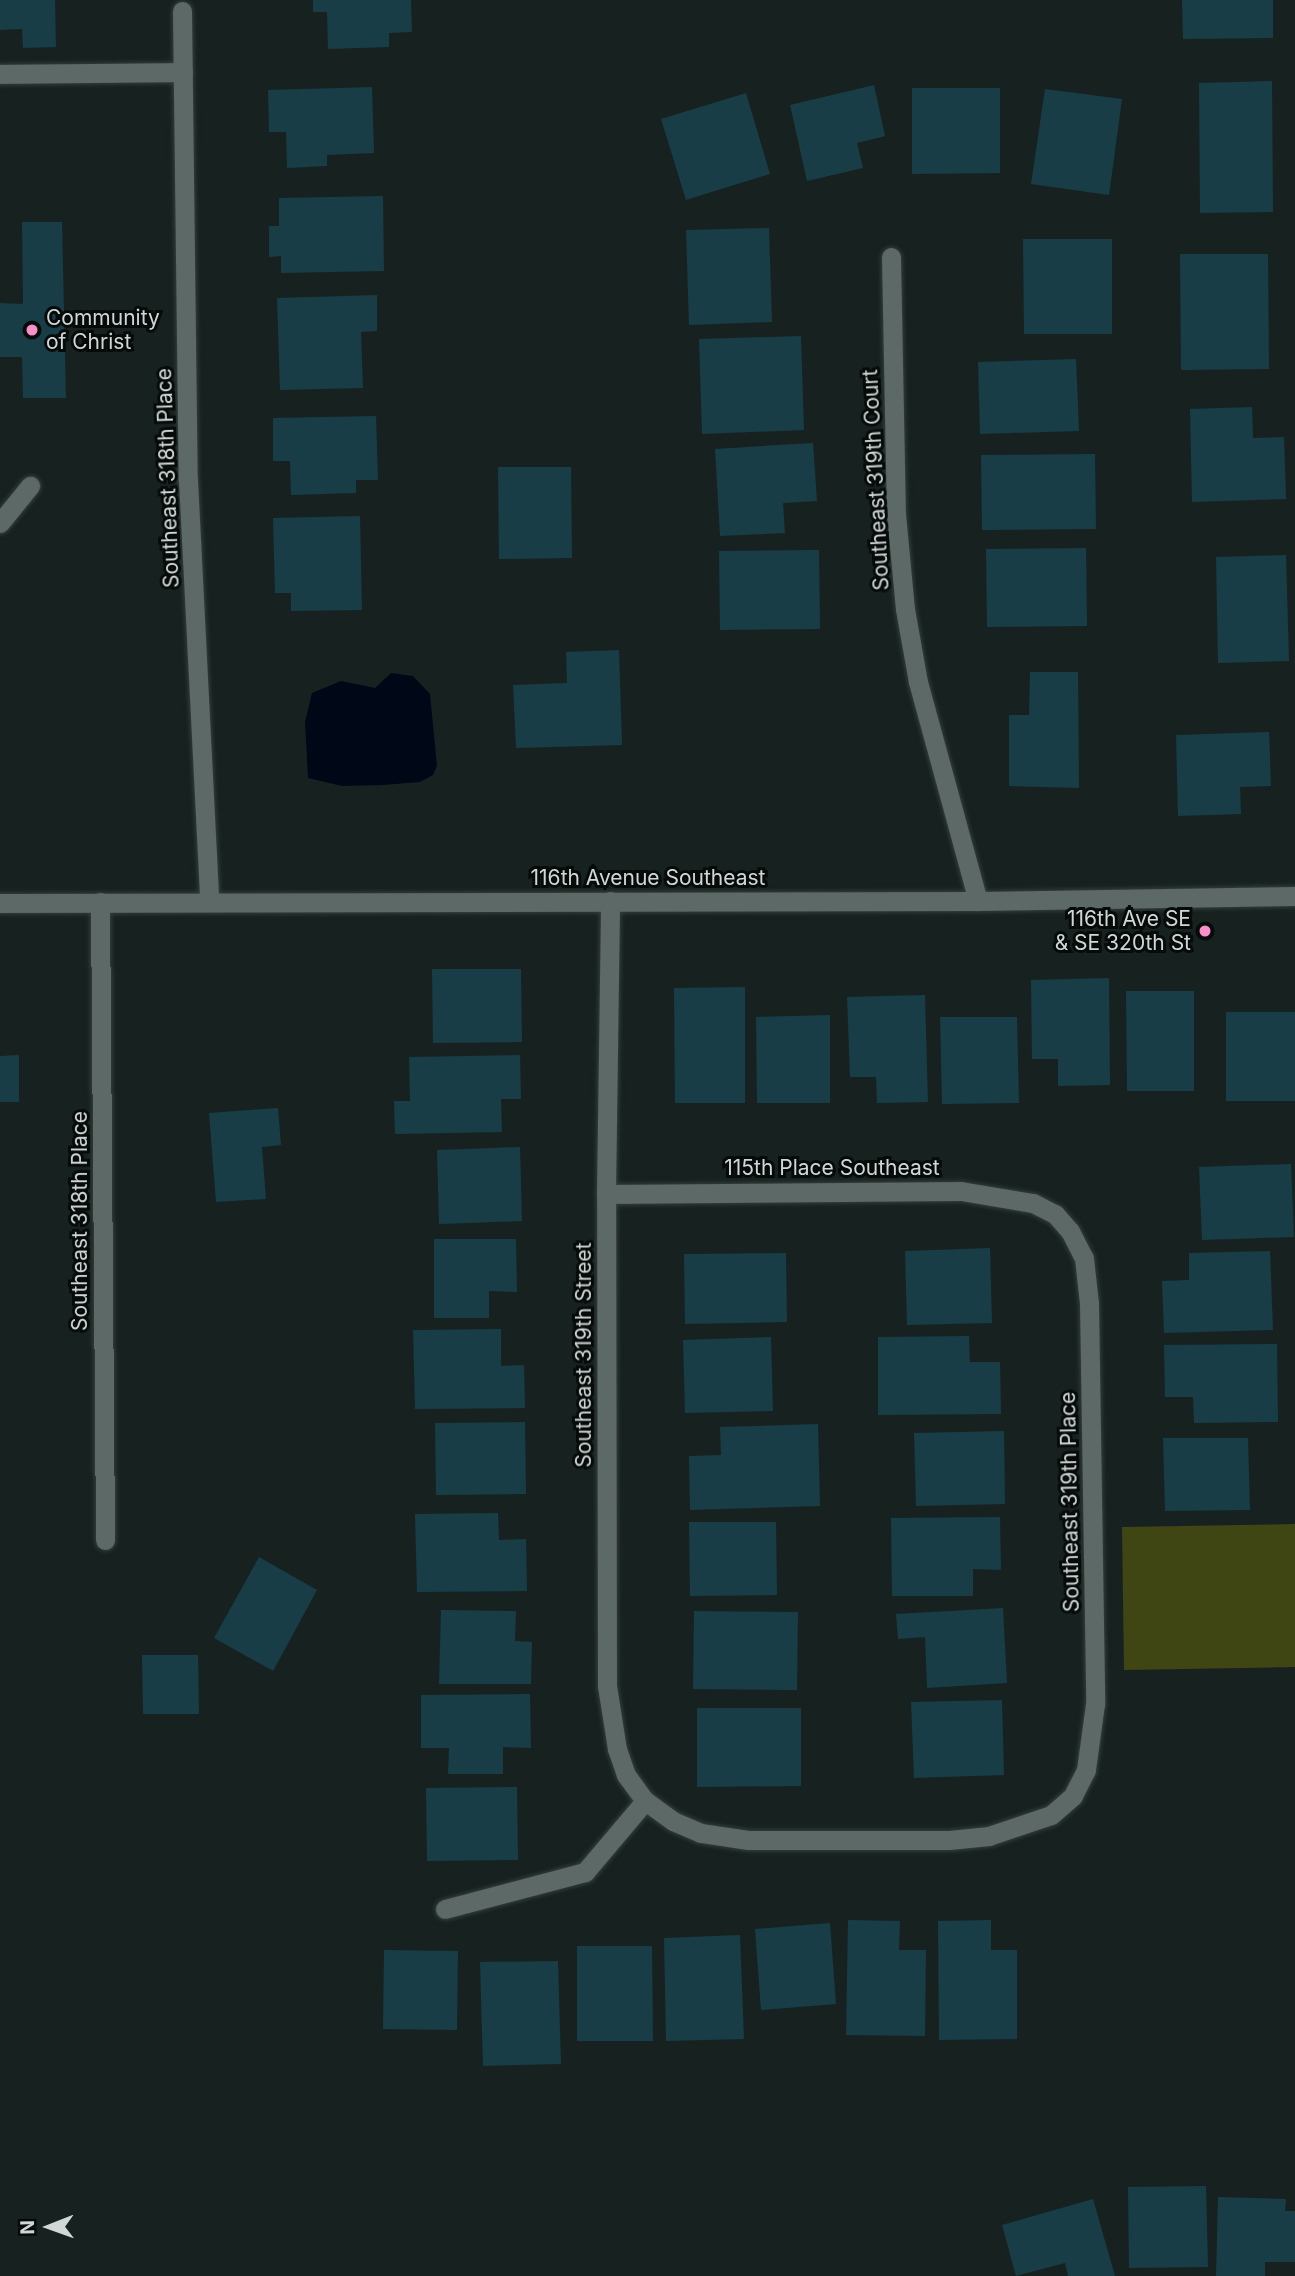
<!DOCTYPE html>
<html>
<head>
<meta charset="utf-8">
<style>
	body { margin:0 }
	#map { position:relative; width:1295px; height:2276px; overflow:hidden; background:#172220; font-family:Inter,sans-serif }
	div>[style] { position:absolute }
	.green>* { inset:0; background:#3f4513 }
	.water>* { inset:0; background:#000717 }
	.building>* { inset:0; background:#183d46 }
	.roads { filter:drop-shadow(0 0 2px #343d3b) drop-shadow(0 0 2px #343d3b) }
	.service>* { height:19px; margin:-9.5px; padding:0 9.5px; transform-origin:9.5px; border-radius:9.5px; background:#5c6966 }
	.minor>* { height:19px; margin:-9.5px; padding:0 9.5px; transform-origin:9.5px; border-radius:9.5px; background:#5c6966 }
	.dots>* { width:19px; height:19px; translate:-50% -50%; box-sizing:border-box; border:4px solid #060b0a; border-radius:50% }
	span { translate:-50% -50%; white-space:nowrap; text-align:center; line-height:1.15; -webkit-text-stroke:6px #060b0a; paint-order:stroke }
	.poi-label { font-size:21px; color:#d0d7d6 }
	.left { translate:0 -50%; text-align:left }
	.right { translate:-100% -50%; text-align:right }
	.street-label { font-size:21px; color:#d0d7d6 }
	.north { position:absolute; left:14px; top:2192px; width:70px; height:70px; -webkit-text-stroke:5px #060b0a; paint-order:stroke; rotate:269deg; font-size:19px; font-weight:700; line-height:28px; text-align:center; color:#d0d7d6 }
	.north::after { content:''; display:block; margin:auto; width:24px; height:32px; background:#d0d7d6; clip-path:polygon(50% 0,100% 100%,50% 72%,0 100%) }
</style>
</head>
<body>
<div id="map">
	<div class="green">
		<div style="clip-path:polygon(1295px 1524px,1295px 1667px,1124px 1670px,1122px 1527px)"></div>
	</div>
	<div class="water">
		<div style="clip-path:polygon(391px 673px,413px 676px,430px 694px,437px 766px,433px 775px,420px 782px,383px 785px,342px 786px,308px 778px,305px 722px,312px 693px,341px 681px,375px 688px)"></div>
	</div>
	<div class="building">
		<div style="clip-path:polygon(0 0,55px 0,56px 47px,23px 48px,22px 29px,0 30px)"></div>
		<div style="clip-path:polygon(313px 0,411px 0,412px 32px,389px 33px,389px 47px,328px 49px,327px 12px,313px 12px)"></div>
		<div style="clip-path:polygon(1182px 0,1273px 0,1273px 38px,1183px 39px)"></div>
		<div style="clip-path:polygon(1272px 81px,1273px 212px,1200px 213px,1199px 83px)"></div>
		<div style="clip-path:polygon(874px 85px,885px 136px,857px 143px,863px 168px,807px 181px,790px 105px)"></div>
		<div style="clip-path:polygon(372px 87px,374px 153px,327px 155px,327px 166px,287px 168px,286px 132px,269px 132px,268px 90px)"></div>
		<div style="clip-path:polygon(912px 88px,1000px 88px,1000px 173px,912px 174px)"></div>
		<div style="clip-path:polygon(1045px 89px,1122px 99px,1109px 195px,1031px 184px)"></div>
		<div style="clip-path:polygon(746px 93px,770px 174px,686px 200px,661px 119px)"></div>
		<div style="clip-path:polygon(383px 196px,384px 271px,281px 273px,281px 256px,269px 257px,269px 226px,279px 226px,279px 198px)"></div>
		<div style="clip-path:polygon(22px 222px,62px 222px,66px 398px,23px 398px,22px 357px,0 357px,0 303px,23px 304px)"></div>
		<div style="clip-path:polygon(769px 228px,772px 322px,689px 325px,686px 230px)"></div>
		<div style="clip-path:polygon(1023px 239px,1112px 239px,1112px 334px,1024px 334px)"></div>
		<div style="clip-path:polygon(1180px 254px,1268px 254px,1269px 369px,1181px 370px)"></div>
		<div style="clip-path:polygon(377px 295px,377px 331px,361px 332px,363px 388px,280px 390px,277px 298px)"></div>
		<div style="clip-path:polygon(801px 336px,804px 430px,702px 434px,699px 339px)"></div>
		<div style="clip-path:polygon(1076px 359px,1079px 431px,980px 434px,978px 362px)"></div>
		<div style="clip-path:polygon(1252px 407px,1253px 438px,1284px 437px,1286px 499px,1192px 502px,1190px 409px)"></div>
		<div style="clip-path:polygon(376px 416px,378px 480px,356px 480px,356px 493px,291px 495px,290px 461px,273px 461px,273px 418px)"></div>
		<div style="clip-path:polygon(813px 443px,817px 501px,783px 503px,785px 533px,720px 536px,715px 449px)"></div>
		<div style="clip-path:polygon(1095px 454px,1096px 529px,982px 530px,981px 455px)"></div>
		<div style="clip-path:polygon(498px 467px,571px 467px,572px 558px,499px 559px)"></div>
		<div style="clip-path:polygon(360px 516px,362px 610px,291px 611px,291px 593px,275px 593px,273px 518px)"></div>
		<div style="clip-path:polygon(1086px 548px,1087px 626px,987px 627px,986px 549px)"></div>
		<div style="clip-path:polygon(819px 550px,820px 629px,720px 630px,719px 551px)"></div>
		<div style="clip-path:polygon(1286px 555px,1289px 661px,1218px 663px,1216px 557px)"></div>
		<div style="clip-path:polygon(619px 650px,622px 745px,516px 748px,513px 685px,567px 683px,566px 652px)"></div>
		<div style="clip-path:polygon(1030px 672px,1078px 672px,1079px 788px,1009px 786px,1009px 715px,1029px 715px)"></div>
		<div style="clip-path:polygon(1269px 732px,1271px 786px,1240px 787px,1241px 814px,1178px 816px,1176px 735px)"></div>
		<div style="clip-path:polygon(432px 969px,521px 969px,522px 1042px,433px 1043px)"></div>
		<div style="clip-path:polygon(1109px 978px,1110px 1085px,1058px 1086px,1058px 1059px,1032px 1059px,1031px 980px)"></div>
		<div style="clip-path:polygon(745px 987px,745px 1103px,675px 1103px,674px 988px)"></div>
		<div style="clip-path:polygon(1126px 991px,1194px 991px,1194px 1091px,1127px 1091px)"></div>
		<div style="clip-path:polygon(925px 995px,928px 1102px,877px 1103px,876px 1077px,850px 1077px,847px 997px)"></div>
		<div style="clip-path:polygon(1226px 1012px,1295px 1012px,1295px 1101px,1226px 1101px)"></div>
		<div style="clip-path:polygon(830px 1015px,830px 1103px,757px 1103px,756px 1017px)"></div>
		<div style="clip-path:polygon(940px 1017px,1017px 1017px,1019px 1103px,942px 1104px)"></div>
		<div style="clip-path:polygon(19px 1055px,19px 1102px,0 1102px,0 1056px)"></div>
		<div style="clip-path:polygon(520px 1055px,521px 1099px,501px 1099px,502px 1132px,395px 1134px,394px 1101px,410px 1101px,409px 1057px)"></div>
		<div style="clip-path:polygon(278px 1108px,281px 1145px,262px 1147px,266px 1199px,216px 1202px,209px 1113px)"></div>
		<div style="clip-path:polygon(520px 1147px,522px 1221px,439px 1224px,437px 1150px)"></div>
		<div style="clip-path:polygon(1291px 1164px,1294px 1237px,1202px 1240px,1199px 1167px)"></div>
		<div style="clip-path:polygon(434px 1239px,516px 1239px,517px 1292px,489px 1291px,489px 1318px,434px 1318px)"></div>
		<div style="clip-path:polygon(990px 1248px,992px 1323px,907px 1325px,905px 1251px)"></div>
		<div style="clip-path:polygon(1270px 1251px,1273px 1330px,1164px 1333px,1162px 1281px,1189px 1280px,1189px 1253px)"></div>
		<div style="clip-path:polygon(786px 1253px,787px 1322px,685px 1324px,684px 1254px)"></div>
		<div style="clip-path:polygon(501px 1329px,501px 1366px,524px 1365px,525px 1408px,415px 1409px,413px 1330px)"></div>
		<div style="clip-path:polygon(969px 1336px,970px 1362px,1000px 1362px,1001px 1414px,878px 1415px,878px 1337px)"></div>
		<div style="clip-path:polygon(771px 1337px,773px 1411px,685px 1413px,683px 1340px)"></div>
		<div style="clip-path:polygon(1277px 1344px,1278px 1422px,1194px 1423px,1193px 1397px,1165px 1397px,1164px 1345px)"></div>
		<div style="clip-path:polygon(525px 1422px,526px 1494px,436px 1495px,435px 1423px)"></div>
		<div style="clip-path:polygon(818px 1424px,820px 1506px,690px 1510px,689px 1456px,721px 1455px,720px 1427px)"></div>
		<div style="clip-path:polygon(1004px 1431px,1005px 1504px,916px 1506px,914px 1433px)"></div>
		<div style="clip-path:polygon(1163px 1438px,1248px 1438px,1250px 1510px,1165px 1511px)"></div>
		<div style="clip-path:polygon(498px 1513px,499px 1540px,526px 1539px,527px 1591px,417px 1592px,415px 1514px)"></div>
		<div style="clip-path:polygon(1000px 1517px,1001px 1570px,973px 1569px,973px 1596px,892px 1596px,891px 1518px)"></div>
		<div style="clip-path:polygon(689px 1522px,776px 1522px,777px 1595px,690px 1596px)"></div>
		<div style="clip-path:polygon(259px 1557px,317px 1590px,273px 1671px,214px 1638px)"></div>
		<div style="clip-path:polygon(1003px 1608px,1007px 1683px,927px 1688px,925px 1637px,898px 1639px,896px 1614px)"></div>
		<div style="clip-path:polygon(441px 1610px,516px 1611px,515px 1641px,532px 1642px,531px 1684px,439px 1684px)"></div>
		<div style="clip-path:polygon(694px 1611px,798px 1612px,797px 1690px,693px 1689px)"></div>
		<div style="clip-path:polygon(142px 1655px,198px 1655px,199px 1714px,143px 1714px)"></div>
		<div style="clip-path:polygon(530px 1694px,531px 1748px,503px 1747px,503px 1774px,448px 1774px,449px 1748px,421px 1748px,421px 1695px)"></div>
		<div style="clip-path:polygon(1002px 1700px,1004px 1775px,914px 1778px,911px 1702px)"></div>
		<div style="clip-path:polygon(697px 1708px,801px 1708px,801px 1786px,697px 1787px)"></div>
		<div style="clip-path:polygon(517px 1787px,518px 1860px,427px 1861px,426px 1788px)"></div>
		<div style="clip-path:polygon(848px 1920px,900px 1921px,899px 1950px,926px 1950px,925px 2036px,846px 2035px)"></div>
		<div style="clip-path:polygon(991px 1920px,991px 1950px,1017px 1950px,1017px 2039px,939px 2040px,938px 1921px)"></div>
		<div style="clip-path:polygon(830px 1923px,836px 2004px,761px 2010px,755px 1929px)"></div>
		<div style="clip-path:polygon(740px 1935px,744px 2039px,666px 2041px,664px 1938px)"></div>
		<div style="clip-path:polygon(577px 1946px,652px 1946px,653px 2041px,577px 2041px)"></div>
		<div style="clip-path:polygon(384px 1950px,458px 1951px,457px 2030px,383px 2029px)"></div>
		<div style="clip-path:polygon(558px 1961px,561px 2064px,483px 2066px,480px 1962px)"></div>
		<div style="clip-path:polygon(1206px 2186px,1208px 2267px,1129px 2268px,1128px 2187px)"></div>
		<div style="clip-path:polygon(1218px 2197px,1286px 2199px,1285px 2211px,1295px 2211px,1295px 2262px,1265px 2262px,1265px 2276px,1216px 2276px)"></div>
		<div style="clip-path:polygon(1093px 2199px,1115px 2276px,1068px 2276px,1065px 2263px,1016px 2276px,1002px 2225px)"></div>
	</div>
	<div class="roads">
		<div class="service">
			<div style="left:0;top:74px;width:183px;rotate:-0.6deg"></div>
			<div style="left:0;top:523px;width:48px;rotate:-51deg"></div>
			<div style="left:445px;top:1909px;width:145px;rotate:-14.8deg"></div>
			<div style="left:585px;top:1872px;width:93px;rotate:-49.8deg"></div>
		</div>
		<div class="minor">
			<div style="left:182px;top:11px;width:469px;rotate:89.3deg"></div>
			<div style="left:188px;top:480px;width:422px;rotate:87.1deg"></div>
			<div style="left:891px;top:257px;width:257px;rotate:88.9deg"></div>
			<div style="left:896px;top:514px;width:95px;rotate:84.6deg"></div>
			<div style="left:905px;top:609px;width:74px;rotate:79.9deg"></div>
			<div style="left:918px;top:682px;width:227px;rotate:74.7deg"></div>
			<div style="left:100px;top:902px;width:638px;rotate:89.55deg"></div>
			<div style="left:0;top:903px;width:978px;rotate:-0.12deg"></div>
			<div style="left:978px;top:901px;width:317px;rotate:-0.9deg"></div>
			<div style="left:606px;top:1194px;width:355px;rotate:-0.5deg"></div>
			<div style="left:961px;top:1191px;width:73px;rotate:9.5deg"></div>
			<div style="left:1033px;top:1203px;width:25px;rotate:27deg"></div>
			<div style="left:1055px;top:1214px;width:23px;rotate:49deg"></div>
			<div style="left:1070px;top:1231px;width:30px;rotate:63deg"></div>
			<div style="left:1084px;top:1258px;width:45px;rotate:83.7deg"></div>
			<div style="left:1089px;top:1303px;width:401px;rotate:89.1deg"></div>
			<div style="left:1095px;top:1704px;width:67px;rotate:97.8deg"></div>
			<div style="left:1086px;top:1770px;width:29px;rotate:117deg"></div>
			<div style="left:1073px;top:1796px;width:29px;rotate:139deg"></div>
			<div style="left:1051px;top:1815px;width:65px;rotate:161.3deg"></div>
			<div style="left:989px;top:1836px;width:40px;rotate:174.3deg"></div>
			<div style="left:949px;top:1840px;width:201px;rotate:180deg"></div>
			<div style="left:748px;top:1840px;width:48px;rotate:-171.5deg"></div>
			<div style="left:701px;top:1833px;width:30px;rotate:-157deg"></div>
			<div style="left:673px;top:1821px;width:34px;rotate:-144deg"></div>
			<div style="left:645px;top:1801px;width:32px;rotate:-126deg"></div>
			<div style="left:626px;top:1775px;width:28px;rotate:-109deg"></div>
			<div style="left:617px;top:1749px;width:64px;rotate:-99deg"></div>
			<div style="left:607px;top:1686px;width:492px;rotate:-90.1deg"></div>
			<div style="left:606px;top:1194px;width:293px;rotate:-89.2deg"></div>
		</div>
	</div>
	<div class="dots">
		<div style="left:32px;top:330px;background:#f98fc9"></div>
		<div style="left:1205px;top:931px;background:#f98fc9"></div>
	</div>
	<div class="poi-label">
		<span class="left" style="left:46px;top:330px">Community<br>of Christ</span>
		<span class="right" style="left:1191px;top:931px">116th Ave SE<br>&amp; SE 320th St</span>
	</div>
	<div class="street-label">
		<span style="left:168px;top:478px;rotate:-92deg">Southeast 318th Place</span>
		<span style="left:876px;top:480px;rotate:-93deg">Southeast 319th Court</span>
		<span style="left:648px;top:878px">116th Avenue Southeast</span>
		<span style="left:832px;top:1168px">115th Place Southeast</span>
		<span style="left:80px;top:1221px;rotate:-90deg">Southeast 318th Place</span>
		<span style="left:584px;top:1355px;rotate:-90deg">Southeast 319th Street</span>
		<span style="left:1070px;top:1502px;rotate:-91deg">Southeast 319th Place</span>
	</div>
	<div class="north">N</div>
</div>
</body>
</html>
